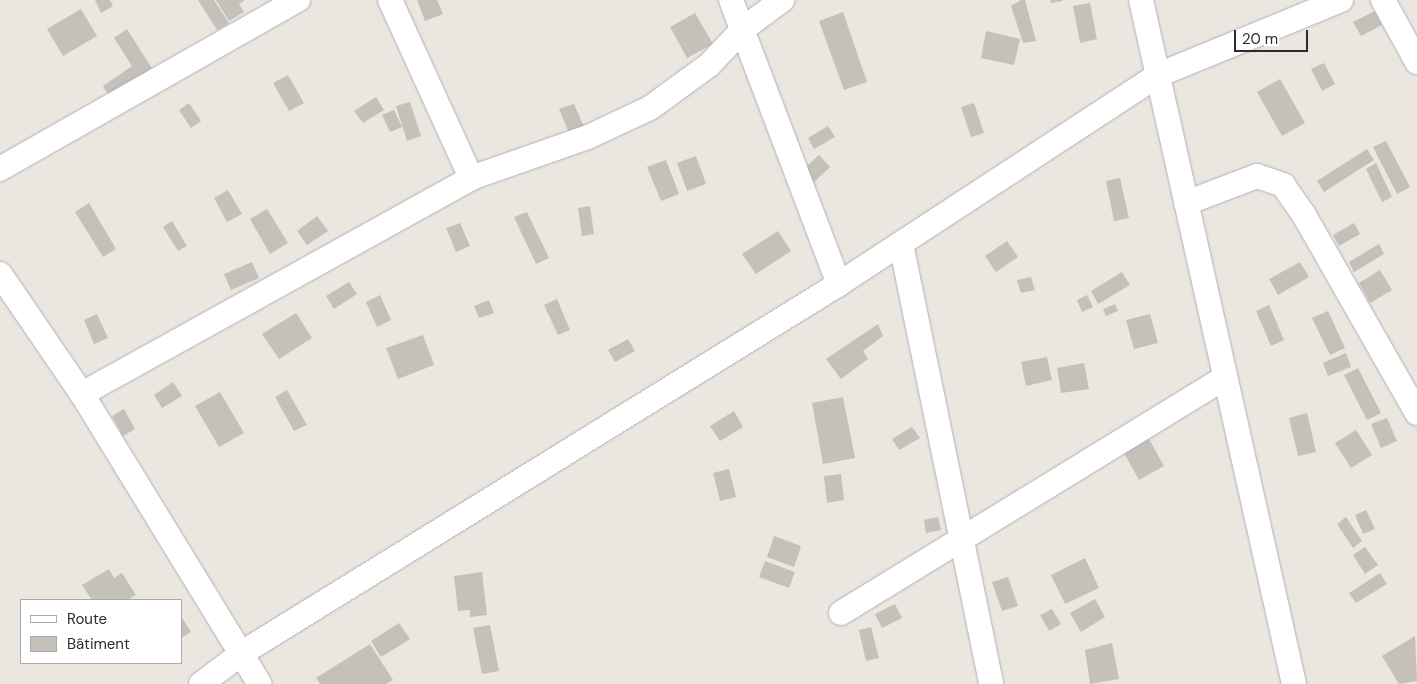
<!DOCTYPE html>
<html>
<head>
<meta charset="utf-8">
<style>
	body { margin:0 }
	#map { position:relative; width:1417px; height:684px; overflow:hidden; background:#ebe6df; font-family:"DM Sans",sans-serif }
	div>[style] { position:absolute }
	.building>* { inset:0; background:#c4c0ba }
	.roads { filter:drop-shadow(0 0 1px #afb1ba) drop-shadow(0 0 1px #afb1ba) }
	.minor>* { height:24px; margin:-12px; padding:0 12px; transform-origin:12px; border-radius:12px; background:#fff }
	span { translate:-50% -50%; white-space:nowrap; text-align:center; line-height:1.15; -webkit-text-stroke:5px #fff; paint-order:stroke }
	.legend { position:absolute; left:20px; top:599px; width:162px; height:65px; box-sizing:border-box; background:#fff; border:1px solid #aaa; margin:0; padding:6px 9px; list-style:none; font-size:15px; color:#2b2b2b }
	.legend li { display:flex; align-items:center; gap:10px; height:25px }
	.legend b { width:25px; border:1px solid #aaa }
	.scale { position:absolute; left:1234px; top:30px; width:74px; height:22px; box-sizing:border-box; border:2px solid #2b2b2b; border-top:0; padding-left:6px; font-size:15px; line-height:18px; white-space:nowrap; color:#2b2b2b; -webkit-text-stroke:4px #fff; paint-order:stroke }
</style>
</head>
<body>
<div id="map">
	<div class="building">
		<div style="clip-path:polygon(95px 0,110px 0,113px 6px,101px 13px)"></div>
		<div style="clip-path:polygon(198px 0,214px 0,229px 23px,217px 30px)"></div>
		<div style="clip-path:polygon(216px 0,245px 0,239px 4px,244px 12px,229px 21px)"></div>
		<div style="clip-path:polygon(417px 0,437px 0,443px 14px,425px 21px)"></div>
		<div style="clip-path:polygon(1021px 0,1025px 0,1036px 41px,1023px 43px,1011px 6px)"></div>
		<div style="clip-path:polygon(1050px 0,1062px 0,1062px 1px,1051px 3px)"></div>
		<div style="clip-path:polygon(1090px 3px,1097px 39px,1080px 43px,1073px 6px)"></div>
		<div style="clip-path:polygon(81px 9px,97px 36px,63px 56px,47px 29px)"></div>
		<div style="clip-path:polygon(1375px 11px,1382px 25px,1361px 36px,1353px 22px)"></div>
		<div style="clip-path:polygon(843px 12px,867px 82px,844px 90px,819px 21px)"></div>
		<div style="clip-path:polygon(695px 13px,713px 44px,687px 58px,670px 27px)"></div>
		<div style="clip-path:polygon(127px 29px,153px 70px,110px 98px,103px 86px,132px 66px,114px 38px)"></div>
		<div style="clip-path:polygon(986px 31px,1020px 39px,1014px 65px,981px 58px)"></div>
		<div style="clip-path:polygon(1324px 63px,1335px 84px,1322px 91px,1311px 69px)"></div>
		<div style="clip-path:polygon(288px 75px,304px 103px,289px 111px,273px 83px)"></div>
		<div style="clip-path:polygon(1280px 79px,1305px 123px,1282px 136px,1257px 92px)"></div>
		<div style="clip-path:polygon(376px 97px,384px 110px,363px 123px,354px 111px)"></div>
		<div style="clip-path:polygon(410px 102px,421px 136px,407px 141px,396px 106px)"></div>
		<div style="clip-path:polygon(189px 103px,201px 121px,191px 128px,179px 110px)"></div>
		<div style="clip-path:polygon(974px 103px,984px 133px,971px 137px,961px 107px)"></div>
		<div style="clip-path:polygon(574px 104px,584px 127px,569px 133px,559px 109px)"></div>
		<div style="clip-path:polygon(394px 110px,402px 127px,390px 132px,382px 115px)"></div>
		<div style="clip-path:polygon(828px 126px,835px 137px,814px 149px,808px 138px)"></div>
		<div style="clip-path:polygon(1386px 141px,1410px 187px,1397px 194px,1373px 147px)"></div>
		<div style="clip-path:polygon(1367px 149px,1374px 160px,1324px 192px,1317px 181px)"></div>
		<div style="clip-path:polygon(819px 155px,830px 167px,809px 187px,798px 174px)"></div>
		<div style="clip-path:polygon(696px 156px,706px 184px,687px 191px,677px 163px)"></div>
		<div style="clip-path:polygon(666px 160px,679px 194px,661px 201px,647px 167px)"></div>
		<div style="clip-path:polygon(1376px 163px,1392px 197px,1382px 202px,1366px 169px)"></div>
		<div style="clip-path:polygon(1120px 178px,1129px 218px,1114px 221px,1106px 181px)"></div>
		<div style="clip-path:polygon(228px 190px,242px 214px,227px 222px,214px 198px)"></div>
		<div style="clip-path:polygon(89px 203px,116px 249px,103px 257px,75px 212px)"></div>
		<div style="clip-path:polygon(590px 206px,594px 234px,582px 236px,578px 208px)"></div>
		<div style="clip-path:polygon(267px 209px,288px 243px,270px 254px,250px 219px)"></div>
		<div style="clip-path:polygon(527px 212px,549px 258px,536px 264px,514px 217px)"></div>
		<div style="clip-path:polygon(317px 216px,328px 231px,307px 245px,297px 231px)"></div>
		<div style="clip-path:polygon(172px 221px,187px 246px,178px 251px,163px 227px)"></div>
		<div style="clip-path:polygon(460px 223px,470px 246px,456px 252px,446px 228px)"></div>
		<div style="clip-path:polygon(1354px 223px,1360px 234px,1339px 246px,1333px 235px)"></div>
		<div style="clip-path:polygon(778px 231px,791px 251px,756px 274px,742px 254px)"></div>
		<div style="clip-path:polygon(1007px 241px,1018px 257px,996px 272px,985px 256px)"></div>
		<div style="clip-path:polygon(1379px 244px,1384px 254px,1354px 272px,1349px 262px)"></div>
		<div style="clip-path:polygon(252px 262px,259px 278px,231px 290px,224px 274px)"></div>
		<div style="clip-path:polygon(1300px 262px,1309px 277px,1278px 295px,1269px 279px)"></div>
		<div style="clip-path:polygon(1380px 270px,1392px 290px,1370px 303px,1359px 283px)"></div>
		<div style="clip-path:polygon(1122px 272px,1130px 285px,1098px 304px,1091px 291px)"></div>
		<div style="clip-path:polygon(1031px 277px,1035px 290px,1021px 293px,1017px 280px)"></div>
		<div style="clip-path:polygon(349px 282px,357px 294px,334px 309px,326px 296px)"></div>
		<div style="clip-path:polygon(380px 295px,391px 320px,377px 327px,366px 302px)"></div>
		<div style="clip-path:polygon(1087px 295px,1093px 307px,1082px 312px,1077px 300px)"></div>
		<div style="clip-path:polygon(557px 299px,570px 330px,558px 335px,544px 305px)"></div>
		<div style="clip-path:polygon(489px 300px,494px 313px,479px 318px,474px 306px)"></div>
		<div style="clip-path:polygon(1115px 304px,1118px 311px,1106px 316px,1103px 309px)"></div>
		<div style="clip-path:polygon(1269px 305px,1284px 340px,1271px 346px,1256px 311px)"></div>
		<div style="clip-path:polygon(1328px 311px,1345px 348px,1330px 355px,1312px 318px)"></div>
		<div style="clip-path:polygon(296px 313px,312px 338px,279px 359px,262px 334px)"></div>
		<div style="clip-path:polygon(97px 314px,108px 338px,94px 344px,84px 320px)"></div>
		<div style="clip-path:polygon(1150px 314px,1158px 343px,1134px 349px,1126px 320px)"></div>
		<div style="clip-path:polygon(878px 324px,883px 336px,863px 351px,868px 359px,841px 379px,826px 359px)"></div>
		<div style="clip-path:polygon(423px 335px,434px 365px,398px 379px,386px 348px)"></div>
		<div style="clip-path:polygon(628px 339px,635px 351px,615px 362px,608px 350px)"></div>
		<div style="clip-path:polygon(1346px 353px,1351px 367px,1328px 376px,1323px 363px)"></div>
		<div style="clip-path:polygon(1047px 357px,1052px 380px,1026px 386px,1021px 362px)"></div>
		<div style="clip-path:polygon(1084px 363px,1089px 389px,1061px 393px,1057px 368px)"></div>
		<div style="clip-path:polygon(1358px 368px,1381px 413px,1367px 420px,1344px 375px)"></div>
		<div style="clip-path:polygon(173px 382px,182px 396px,162px 408px,154px 395px)"></div>
		<div style="clip-path:polygon(287px 390px,307px 425px,294px 431px,275px 397px)"></div>
		<div style="clip-path:polygon(220px 392px,244px 433px,219px 447px,195px 406px)"></div>
		<div style="clip-path:polygon(843px 397px,855px 458px,823px 464px,812px 403px)"></div>
		<div style="clip-path:polygon(124px 409px,135px 429px,123px 436px,112px 416px)"></div>
		<div style="clip-path:polygon(734px 411px,743px 427px,720px 441px,710px 426px)"></div>
		<div style="clip-path:polygon(1307px 413px,1316px 452px,1298px 456px,1289px 418px)"></div>
		<div style="clip-path:polygon(1387px 418px,1397px 441px,1381px 448px,1371px 424px)"></div>
		<div style="clip-path:polygon(912px 427px,920px 438px,899px 450px,892px 439px)"></div>
		<div style="clip-path:polygon(1356px 430px,1372px 455px,1351px 468px,1335px 443px)"></div>
		<div style="clip-path:polygon(1149px 439px,1164px 466px,1139px 480px,1124px 453px)"></div>
		<div style="clip-path:polygon(729px 469px,736px 497px,720px 501px,713px 473px)"></div>
		<div style="clip-path:polygon(841px 474px,844px 500px,827px 503px,824px 476px)"></div>
		<div style="clip-path:polygon(1366px 510px,1375px 529px,1363px 534px,1355px 515px)"></div>
		<div style="clip-path:polygon(938px 517px,941px 530px,926px 533px,924px 520px)"></div>
		<div style="clip-path:polygon(1346px 517px,1362px 541px,1353px 548px,1337px 524px)"></div>
		<div style="clip-path:polygon(774px 536px,801px 546px,794px 567px,767px 557px)"></div>
		<div style="clip-path:polygon(1365px 547px,1378px 565px,1365px 574px,1353px 555px)"></div>
		<div style="clip-path:polygon(1085px 558px,1099px 588px,1065px 604px,1051px 575px)"></div>
		<div style="clip-path:polygon(765px 561px,795px 572px,789px 588px,759px 577px)"></div>
		<div style="clip-path:polygon(109px 569px,114px 578px,122px 573px,136px 595px,127px 600px,92px 600px,82px 585px)"></div>
		<div style="clip-path:polygon(482px 572px,487px 615px,470px 617px,470px 610px,458px 611px,454px 576px)"></div>
		<div style="clip-path:polygon(1380px 573px,1387px 584px,1356px 603px,1349px 593px)"></div>
		<div style="clip-path:polygon(1008px 577px,1018px 606px,1002px 611px,992px 582px)"></div>
		<div style="clip-path:polygon(1095px 599px,1105px 617px,1081px 632px,1070px 613px)"></div>
		<div style="clip-path:polygon(895px 604px,902px 618px,882px 628px,875px 614px)"></div>
		<div style="clip-path:polygon(1052px 609px,1061px 624px,1049px 631px,1040px 615px)"></div>
		<div style="clip-path:polygon(181px 616px,191px 632px,181px 638px)"></div>
		<div style="clip-path:polygon(399px 623px,410px 639px,381px 657px,371px 641px)"></div>
		<div style="clip-path:polygon(490px 625px,499px 671px,482px 674px,473px 628px)"></div>
		<div style="clip-path:polygon(871px 627px,879px 658px,866px 661px,859px 630px)"></div>
		<div style="clip-path:polygon(1415px 636px,1417px 681px,1399px 684px,1382px 656px)"></div>
		<div style="clip-path:polygon(1112px 643px,1119px 679px,1090px 684px,1085px 650px)"></div>
		<div style="clip-path:polygon(370px 644px,393px 680px,386px 684px,320px 684px,316px 678px)"></div>
	</div>
	<div class="roads">
		<div class="minor">
			<div style="left:390px;top:0;width:196px;rotate:65.5deg"></div>
			<div style="left:731px;top:0;width:304px;rotate:69.2deg"></div>
			<div style="left:1141px;top:0;width:701px;rotate:77.39deg"></div>
			<div style="left:1383px;top:0;width:71px;rotate:61.3deg"></div>
			<div style="left:0;top:169px;width:343px;rotate:-29.6deg"></div>
			<div style="left:1186px;top:203px;width:76px;rotate:-20.8deg"></div>
			<div style="left:1257px;top:176px;width:28px;rotate:19deg"></div>
			<div style="left:1283px;top:185px;width:37px;rotate:55deg"></div>
			<div style="left:1304px;top:215px;width:228px;rotate:60.3deg"></div>
			<div style="left:901px;top:244px;width:449px;rotate:78.4deg"></div>
			<div style="left:0;top:274px;width:145px;rotate:55.7deg"></div>
			<div style="left:82px;top:394px;width:340px;rotate:58.5deg"></div>
			<div style="left:82px;top:394px;width:445px;rotate:-29deg"></div>
			<div style="left:471px;top:178px;width:124px;rotate:-19.3deg"></div>
			<div style="left:588px;top:137px;width:68px;rotate:-25.1deg"></div>
			<div style="left:650px;top:108px;width:73px;rotate:-36.1deg"></div>
			<div style="left:709px;top:65px;width:50px;rotate:-46.6deg"></div>
			<div style="left:743px;top:29px;width:49px;rotate:-36.6deg"></div>
			<div style="left:841px;top:613px;width:450px;rotate:-31.5deg"></div>
			<div style="left:201px;top:684px;width:51px;rotate:-37.1deg"></div>
			<div style="left:242px;top:653px;width:702px;rotate:-31.72deg"></div>
			<div style="left:839px;top:284px;width:381px;rotate:-33.2deg"></div>
			<div style="left:1158px;top:75px;width:198px;rotate:-22.3deg"></div>
		</div>
	</div>
	<ul class="legend">
	<li><b style="height:6px;background:#fff"></b>Route</li>
	<li><b style="height:14px;background:#c4c0ba"></b>Bâtiment</li>
	</ul>
	<div class="scale">20 m</div>
</div>
</body>
</html>
